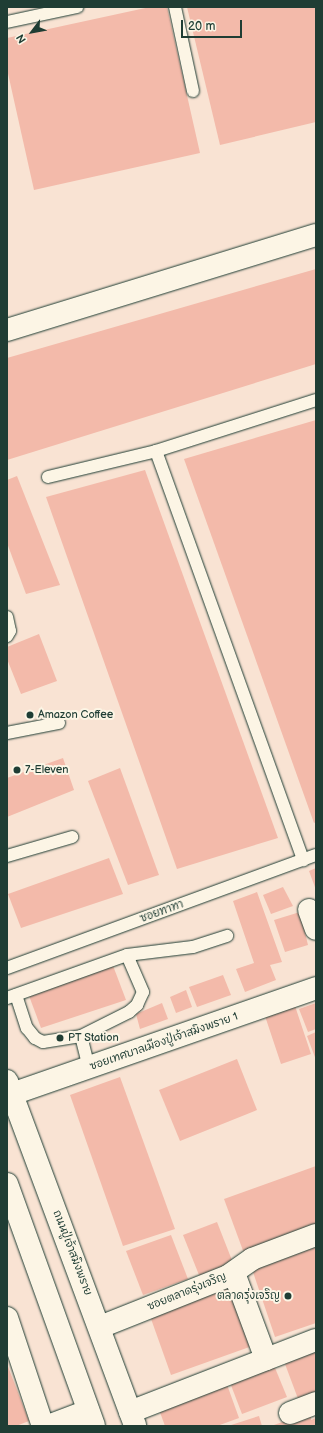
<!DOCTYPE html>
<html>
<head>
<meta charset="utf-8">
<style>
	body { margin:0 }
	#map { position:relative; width:323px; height:1433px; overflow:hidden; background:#f9e3d3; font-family:"Balsamiq Sans","Playpen Sans Thai",sans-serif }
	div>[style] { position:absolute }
	.building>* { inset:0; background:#f3baaa }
	.roads { filter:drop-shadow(0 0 1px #1f3d34) drop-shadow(0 0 1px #1f3d34) }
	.lane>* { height:12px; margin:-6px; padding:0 6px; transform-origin:6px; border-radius:6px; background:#fcf5e5 }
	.street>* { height:22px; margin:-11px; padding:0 11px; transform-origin:11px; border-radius:11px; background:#fcf5e5 }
	.secondary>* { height:22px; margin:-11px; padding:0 11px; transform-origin:11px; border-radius:11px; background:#fcf5e5 }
	.dots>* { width:11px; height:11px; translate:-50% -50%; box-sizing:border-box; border:2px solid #fcf5e5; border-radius:50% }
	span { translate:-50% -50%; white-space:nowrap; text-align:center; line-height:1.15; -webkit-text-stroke:4px #fcf5e5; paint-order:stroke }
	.poi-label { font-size:11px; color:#1f3d34 }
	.left { translate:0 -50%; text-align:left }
	.right { translate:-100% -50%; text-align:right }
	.street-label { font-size:11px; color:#1f3d34 }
	.frame { position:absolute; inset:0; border:8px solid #1f3d34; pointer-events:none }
	.north { position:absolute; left:12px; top:12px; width:40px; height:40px; -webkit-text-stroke:3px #fcf5e5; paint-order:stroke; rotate:238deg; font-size:11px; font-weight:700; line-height:16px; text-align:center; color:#1f3d34 }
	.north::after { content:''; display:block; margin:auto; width:14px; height:18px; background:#1f3d34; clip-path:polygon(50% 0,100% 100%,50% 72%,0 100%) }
	.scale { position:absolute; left:181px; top:20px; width:61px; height:18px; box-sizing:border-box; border:2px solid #1f3d34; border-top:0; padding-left:5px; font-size:12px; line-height:14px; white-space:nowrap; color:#1f3d34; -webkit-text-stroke:3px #fcf5e5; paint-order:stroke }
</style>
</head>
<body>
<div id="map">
	<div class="building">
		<div style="clip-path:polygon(150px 7px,167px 7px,200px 153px,34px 190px,7px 69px,7px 38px)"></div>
		<div style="clip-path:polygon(187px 7px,316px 7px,316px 122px,220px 145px)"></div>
		<div style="clip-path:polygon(316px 269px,316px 364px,7px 460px,7px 358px)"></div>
		<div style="clip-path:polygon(316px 420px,316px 822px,314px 823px,184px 459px)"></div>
		<div style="clip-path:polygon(145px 470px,278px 838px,177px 869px,46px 497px)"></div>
		<div style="clip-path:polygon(17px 476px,60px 585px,26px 594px,7px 543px,7px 480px)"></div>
		<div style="clip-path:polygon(39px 634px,57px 681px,21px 694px,7px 659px,7px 647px)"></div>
		<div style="clip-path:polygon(63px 758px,74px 790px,7px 817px,7px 778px)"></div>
		<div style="clip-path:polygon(120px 768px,159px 875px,128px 885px,88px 781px)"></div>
		<div style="clip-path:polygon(109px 858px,123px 894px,21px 928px,8px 894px)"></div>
		<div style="clip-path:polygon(316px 868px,316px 890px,309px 871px)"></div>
		<div style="clip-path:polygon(283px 887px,293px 906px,271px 914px,263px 895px)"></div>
		<div style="clip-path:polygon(257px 892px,282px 962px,270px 965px,276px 980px,245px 992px,236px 969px,254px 963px,233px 901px)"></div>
		<div style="clip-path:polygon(300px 912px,308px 945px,285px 952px,274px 920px)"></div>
		<div style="clip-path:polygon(112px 963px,126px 1000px,41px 1028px,28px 993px)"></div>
		<div style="clip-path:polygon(223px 975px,231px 995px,197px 1007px,189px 987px)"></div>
		<div style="clip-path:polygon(186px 990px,192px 1007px,176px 1013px,170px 997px)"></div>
		<div style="clip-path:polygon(162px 1003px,168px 1019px,140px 1029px,136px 1014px)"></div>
		<div style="clip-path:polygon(294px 1003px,311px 1054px,281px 1064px,264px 1013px)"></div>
		<div style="clip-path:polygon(316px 1003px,316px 1029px,308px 1032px,299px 1009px)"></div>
		<div style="clip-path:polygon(316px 1032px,316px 1060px,307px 1036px)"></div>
		<div style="clip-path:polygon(237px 1059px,257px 1110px,180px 1141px,159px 1090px)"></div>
		<div style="clip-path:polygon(120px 1077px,175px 1229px,123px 1246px,70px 1095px)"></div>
		<div style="clip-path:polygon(316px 1166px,316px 1230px,245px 1256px,224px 1199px)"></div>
		<div style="clip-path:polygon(217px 1222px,235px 1268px,201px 1280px,183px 1235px)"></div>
		<div style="clip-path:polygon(171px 1235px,188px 1279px,143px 1295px,126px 1251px)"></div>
		<div style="clip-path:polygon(316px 1247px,316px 1323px,275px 1337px,252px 1269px)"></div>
		<div style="clip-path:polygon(234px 1285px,255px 1345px,171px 1375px,150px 1316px)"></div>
		<div style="clip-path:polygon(316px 1344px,316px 1398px,300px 1404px,282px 1356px)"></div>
		<div style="clip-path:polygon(273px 1363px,287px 1397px,242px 1414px,229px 1380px)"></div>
		<div style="clip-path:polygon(7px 1364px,29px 1421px,16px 1426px,7px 1426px)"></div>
		<div style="clip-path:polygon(225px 1379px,239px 1418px,217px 1426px,165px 1426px,157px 1404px)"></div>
		<div style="clip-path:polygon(311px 1412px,311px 1420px,316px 1418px,316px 1426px,271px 1426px)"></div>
		<div style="clip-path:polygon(259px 1416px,262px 1426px,228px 1426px)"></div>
	</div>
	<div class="roads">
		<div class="lane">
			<div style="left:175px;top:7px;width:86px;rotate:77.9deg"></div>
			<div style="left:7px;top:22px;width:72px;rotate:-12.1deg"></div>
			<div style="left:156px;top:451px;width:435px;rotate:70.2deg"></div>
			<div style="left:48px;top:477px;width:111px;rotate:-13.5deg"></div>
			<div style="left:156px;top:451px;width:168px;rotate:-17.7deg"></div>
			<div style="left:7px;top:617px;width:14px;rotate:78deg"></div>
			<div style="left:10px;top:631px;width:6px;rotate:121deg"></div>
			<div style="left:7px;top:733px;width:53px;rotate:-10.9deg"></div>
			<div style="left:7px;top:856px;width:68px;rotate:-16.3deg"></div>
			<div style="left:7px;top:968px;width:329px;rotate:-20.1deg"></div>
			<div style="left:16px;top:995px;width:35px;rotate:72deg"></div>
			<div style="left:27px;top:1028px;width:13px;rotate:51deg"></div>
			<div style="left:35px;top:1038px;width:9px;rotate:27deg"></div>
			<div style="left:43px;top:1042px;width:38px;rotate:-9deg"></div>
			<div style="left:7px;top:998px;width:127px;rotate:-19.7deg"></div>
			<div style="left:127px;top:955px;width:66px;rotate:-6.9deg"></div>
			<div style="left:193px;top:947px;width:36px;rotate:-18deg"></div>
			<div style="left:89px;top:1068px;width:33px;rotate:-104deg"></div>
			<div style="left:81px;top:1036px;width:54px;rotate:-26.6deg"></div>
			<div style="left:129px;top:1012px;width:11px;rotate:-41deg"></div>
			<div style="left:137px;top:1005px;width:14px;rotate:-65deg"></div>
			<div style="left:143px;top:992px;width:40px;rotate:-113.4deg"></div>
		</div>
		<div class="street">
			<div style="left:7px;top:330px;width:323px;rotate:-17.1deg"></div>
			<div style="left:309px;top:910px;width:20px;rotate:70deg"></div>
			<div style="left:12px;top:1094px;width:322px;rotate:-19.2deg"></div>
			<div style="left:234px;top:1273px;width:92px;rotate:69.6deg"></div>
			<div style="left:7px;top:1318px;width:114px;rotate:71.6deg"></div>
			<div style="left:100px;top:1327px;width:138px;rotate:-21.7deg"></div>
			<div style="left:228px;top:1276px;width:29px;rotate:-35deg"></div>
			<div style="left:252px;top:1259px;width:68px;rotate:-20.6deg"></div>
			<div style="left:130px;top:1412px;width:199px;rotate:-21.2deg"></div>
			<div style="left:290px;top:1413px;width:28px;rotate:-21deg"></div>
			<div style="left:48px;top:1426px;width:43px;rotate:-20.6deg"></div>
		</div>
		<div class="secondary">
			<div style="left:7px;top:1081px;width:368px;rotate:69.6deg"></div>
			<div style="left:7px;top:1184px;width:257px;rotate:70.2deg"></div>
		</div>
	</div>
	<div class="dots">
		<div style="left:30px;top:715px;background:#1f3d34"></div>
		<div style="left:17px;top:770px;background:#1f3d34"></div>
		<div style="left:60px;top:1038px;background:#1f3d34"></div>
		<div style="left:288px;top:1296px;background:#1f3d34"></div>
	</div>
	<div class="poi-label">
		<span class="left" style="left:38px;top:715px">Amazon Coffee</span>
		<span class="left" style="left:25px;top:770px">7-Eleven</span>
		<span class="left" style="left:68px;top:1038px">PT Station</span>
		<span class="right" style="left:280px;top:1296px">ตลาดรุ่งเจริญ</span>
	</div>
	<div class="street-label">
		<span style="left:162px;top:912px;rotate:-20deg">ซอยทาทา</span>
		<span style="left:164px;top:1042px;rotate:-19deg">ซอยเทศบาลเมืองปู่เจ้าสมิงพราย 1</span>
		<span style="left:72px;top:1253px;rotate:69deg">ถนนปู่เจ้าสมิงพราย</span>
		<span style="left:187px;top:1292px;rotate:-22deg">ซอยตลาดรุ่งเจริญ</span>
	</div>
	<div class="frame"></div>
	<div class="north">N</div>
	<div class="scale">20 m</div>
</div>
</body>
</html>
